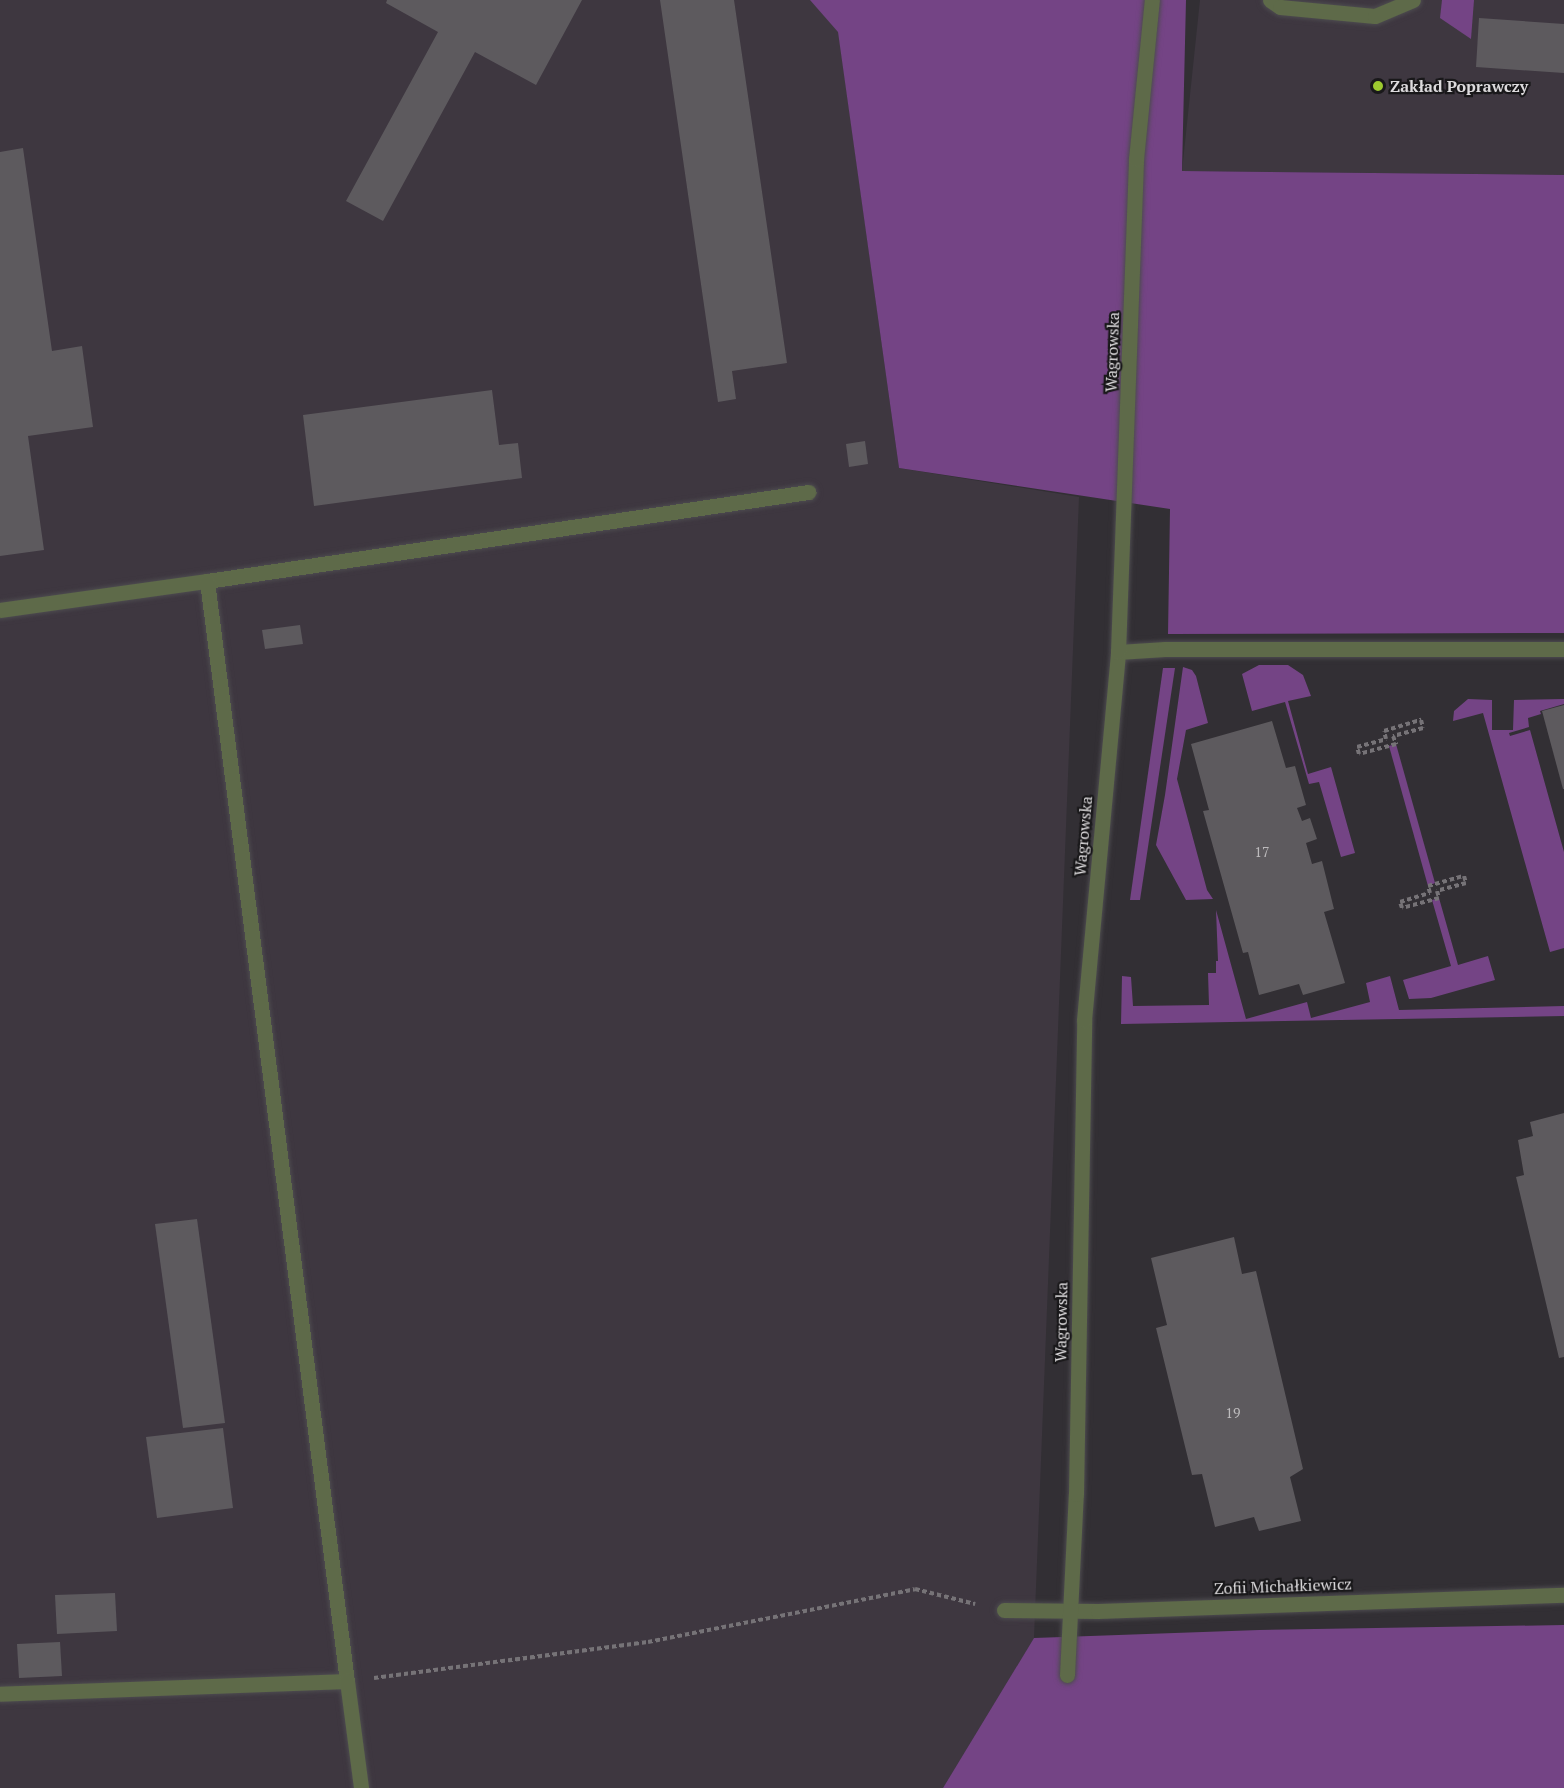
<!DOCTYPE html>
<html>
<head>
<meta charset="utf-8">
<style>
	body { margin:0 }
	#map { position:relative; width:1564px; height:1788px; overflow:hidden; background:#322f34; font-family:"PT Serif",serif }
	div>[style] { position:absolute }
	.built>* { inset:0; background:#3e3740 }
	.green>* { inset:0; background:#744485 }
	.building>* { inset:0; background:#5d5a5e }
	.path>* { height:4px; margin-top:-2px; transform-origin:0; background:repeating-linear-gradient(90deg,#767377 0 4.5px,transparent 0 7.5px) }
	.roads { filter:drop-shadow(0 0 2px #4d4b4f) drop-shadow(0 0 2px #4d4b4f) }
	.minor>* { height:15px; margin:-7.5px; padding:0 7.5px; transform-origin:7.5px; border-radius:7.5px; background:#5e6a49 }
	.dots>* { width:16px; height:16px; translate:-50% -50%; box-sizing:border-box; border:3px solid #19181a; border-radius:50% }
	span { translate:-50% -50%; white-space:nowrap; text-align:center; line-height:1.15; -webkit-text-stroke:4.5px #19181a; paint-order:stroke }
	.number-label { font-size:14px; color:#bdbbbd }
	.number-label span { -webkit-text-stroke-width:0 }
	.poi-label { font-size:16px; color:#dddbdd; font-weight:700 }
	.left { translate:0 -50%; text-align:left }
	.street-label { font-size:16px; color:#dddbdd }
</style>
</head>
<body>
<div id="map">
	<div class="built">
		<div style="clip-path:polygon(0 0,834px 0,899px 468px,1079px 497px,1034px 1638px,943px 1788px,0 1788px)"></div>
		<div style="clip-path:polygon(1200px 0,1564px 0,1564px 175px,1182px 171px)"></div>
	</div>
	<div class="green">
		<div style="clip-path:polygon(810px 0,1186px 0,1182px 171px,1564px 175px,1564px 633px,1168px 634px,1170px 509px,899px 468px,838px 32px)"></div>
		<div style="clip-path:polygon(1442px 0,1474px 0,1471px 39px,1440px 18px)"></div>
		<div style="clip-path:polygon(1259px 665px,1288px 665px,1303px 675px,1311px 696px,1288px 701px,1308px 774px,1331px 767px,1355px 853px,1341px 857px,1319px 782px,1309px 784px,1285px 702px,1252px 711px,1242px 674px)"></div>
		<div style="clip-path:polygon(1183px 667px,1192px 670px,1196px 676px,1208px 723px,1186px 730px,1177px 779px,1207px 890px,1213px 899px,1186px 900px,1156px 845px,1165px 795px)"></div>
		<div style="clip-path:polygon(1163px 668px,1175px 668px,1140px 900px,1130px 900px)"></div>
		<div style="clip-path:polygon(1468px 699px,1492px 700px,1492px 730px,1513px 730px,1514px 700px,1564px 699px,1564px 704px,1540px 711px,1541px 714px,1528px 718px,1529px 727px,1509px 733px,1510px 736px,1530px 730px,1564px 852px,1564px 948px,1550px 952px,1483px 713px,1453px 721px,1454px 711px)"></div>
		<div style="clip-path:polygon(1396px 744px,1435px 883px,1428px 886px,1389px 746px)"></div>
		<div style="clip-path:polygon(1439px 898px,1458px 965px,1488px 956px,1495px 980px,1431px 998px,1409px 999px,1403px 980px,1451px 966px,1432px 900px)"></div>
		<div style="clip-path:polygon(1216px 910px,1246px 1019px,1307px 1002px,1311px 1018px,1370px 1002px,1366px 983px,1390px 976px,1399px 1010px,1564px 1006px,1564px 1016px,1121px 1024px,1122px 976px,1131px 977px,1133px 1006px,1209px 1005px,1208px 973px,1216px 973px,1216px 961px,1218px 961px)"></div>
		<div style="clip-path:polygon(1564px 1625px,1564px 1788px,943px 1788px,1034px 1638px,1259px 1630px)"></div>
	</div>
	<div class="building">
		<div style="clip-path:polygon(387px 0,582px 0,536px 85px,475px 52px,383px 221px,346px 201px,438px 32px,386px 3px)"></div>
		<div style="clip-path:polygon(660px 0,734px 0,787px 363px,732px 371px,736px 399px,718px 402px)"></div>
		<div style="clip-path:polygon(1479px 18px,1564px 24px,1564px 73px,1476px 67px)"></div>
		<div style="clip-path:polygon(23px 148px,52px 351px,82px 346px,93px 427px,28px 436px,44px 550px,0 556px,0 152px)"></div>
		<div style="clip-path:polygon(492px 390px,499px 445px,518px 443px,522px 478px,314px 506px,303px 415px)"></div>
		<div style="clip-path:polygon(865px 441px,868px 464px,849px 467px,846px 444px)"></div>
		<div style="clip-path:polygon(300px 625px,303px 644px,265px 649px,262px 630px)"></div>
		<div style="clip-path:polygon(1564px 705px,1564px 789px,1563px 789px,1542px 711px)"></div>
		<div style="clip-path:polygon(1272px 721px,1286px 768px,1295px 766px,1306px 805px,1297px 808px,1302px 821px,1310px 818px,1317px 839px,1306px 843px,1312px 864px,1322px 861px,1334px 909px,1324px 912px,1345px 983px,1303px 995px,1299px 984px,1259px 995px,1248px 952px,1243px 953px,1203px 811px,1209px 810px,1191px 744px)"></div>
		<div style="clip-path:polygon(1564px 1113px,1564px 1357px,1559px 1358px,1516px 1177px,1524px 1175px,1518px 1140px,1533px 1136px,1530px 1122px)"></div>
		<div style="clip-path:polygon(197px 1219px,225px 1423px,183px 1428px,155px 1224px)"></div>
		<div style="clip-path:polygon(1234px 1237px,1242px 1274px,1256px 1271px,1303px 1469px,1290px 1477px,1301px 1521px,1259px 1531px,1254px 1517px,1215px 1527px,1202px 1474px,1192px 1475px,1156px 1328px,1167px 1325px,1151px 1258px)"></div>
		<div style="clip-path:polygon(223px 1428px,233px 1508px,157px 1518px,146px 1437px)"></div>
		<div style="clip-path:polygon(115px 1593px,117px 1631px,57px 1634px,55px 1595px)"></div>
		<div style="clip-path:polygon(60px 1642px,62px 1676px,19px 1678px,17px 1644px)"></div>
	</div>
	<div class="path">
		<div style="left:1421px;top:720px;width:8px;rotate:76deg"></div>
		<div style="left:1423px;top:728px;width:31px;rotate:165deg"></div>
		<div style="left:1393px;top:736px;width:9px;rotate:69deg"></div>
		<div style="left:1396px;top:744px;width:38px;rotate:165deg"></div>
		<div style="left:1359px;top:754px;width:7px;rotate:-106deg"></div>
		<div style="left:1357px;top:747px;width:30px;rotate:-15deg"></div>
		<div style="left:1386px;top:739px;width:8px;rotate:-104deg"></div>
		<div style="left:1384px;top:731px;width:39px;rotate:-17deg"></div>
		<div style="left:1464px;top:876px;width:7px;rotate:74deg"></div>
		<div style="left:1466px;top:883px;width:30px;rotate:165deg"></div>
		<div style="left:1437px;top:891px;width:7px;rotate:74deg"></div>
		<div style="left:1439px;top:898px;width:38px;rotate:165deg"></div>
		<div style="left:1402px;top:908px;width:6px;rotate:-108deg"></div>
		<div style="left:1400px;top:902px;width:31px;rotate:-17deg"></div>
		<div style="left:1430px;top:893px;width:7px;rotate:-106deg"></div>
		<div style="left:1428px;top:886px;width:37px;rotate:-16deg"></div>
		<div style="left:374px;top:1678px;width:276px;rotate:-7.5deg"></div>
		<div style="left:648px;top:1642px;width:272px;rotate:-11.2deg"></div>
		<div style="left:915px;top:1589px;width:62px;rotate:14deg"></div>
	</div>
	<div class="roads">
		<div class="minor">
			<div style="left:1270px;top:0;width:12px;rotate:35deg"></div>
			<div style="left:1280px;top:7px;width:95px;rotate:5.4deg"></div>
			<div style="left:1375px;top:16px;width:41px;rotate:-22.8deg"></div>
			<div style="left:207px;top:581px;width:608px;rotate:-8.42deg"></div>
			<div style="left:0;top:610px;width:209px;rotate:-8deg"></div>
			<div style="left:207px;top:581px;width:1109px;rotate:82.75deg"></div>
			<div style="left:347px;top:1681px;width:347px;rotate:177.9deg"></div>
			<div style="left:1118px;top:652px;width:47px;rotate:-3.7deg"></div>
			<div style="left:1165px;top:649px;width:399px"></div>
			<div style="left:1004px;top:1610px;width:94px;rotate:0.6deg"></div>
			<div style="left:1098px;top:1611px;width:466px;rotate:-2deg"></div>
			<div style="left:1067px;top:1675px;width:181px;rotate:-87.2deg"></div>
			<div style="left:1076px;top:1494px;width:474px;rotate:-89deg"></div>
			<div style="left:1084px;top:1020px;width:370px;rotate:-84.7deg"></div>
			<div style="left:1118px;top:652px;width:493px;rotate:-87.9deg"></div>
			<div style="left:1136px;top:159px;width:160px;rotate:-84.3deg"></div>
			<div style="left:347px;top:1681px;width:108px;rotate:82.5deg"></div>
		</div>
	</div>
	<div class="dots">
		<div style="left:1378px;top:86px;background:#9dca2f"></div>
	</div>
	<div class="number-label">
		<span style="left:1262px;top:852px">17</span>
		<span style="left:1233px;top:1413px">19</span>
	</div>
	<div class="poi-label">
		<span class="left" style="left:1390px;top:86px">Zakład Poprawczy</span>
	</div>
	<div class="street-label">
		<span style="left:1112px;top:352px;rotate:-88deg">Wagrowska</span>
		<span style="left:1083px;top:836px;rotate:-85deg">Wagrowska</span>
		<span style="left:1061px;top:1322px;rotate:-89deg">Wagrowska</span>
		<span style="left:1283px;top:1586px;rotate:-2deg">Zofii Michałkiewicz</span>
	</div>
</div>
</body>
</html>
